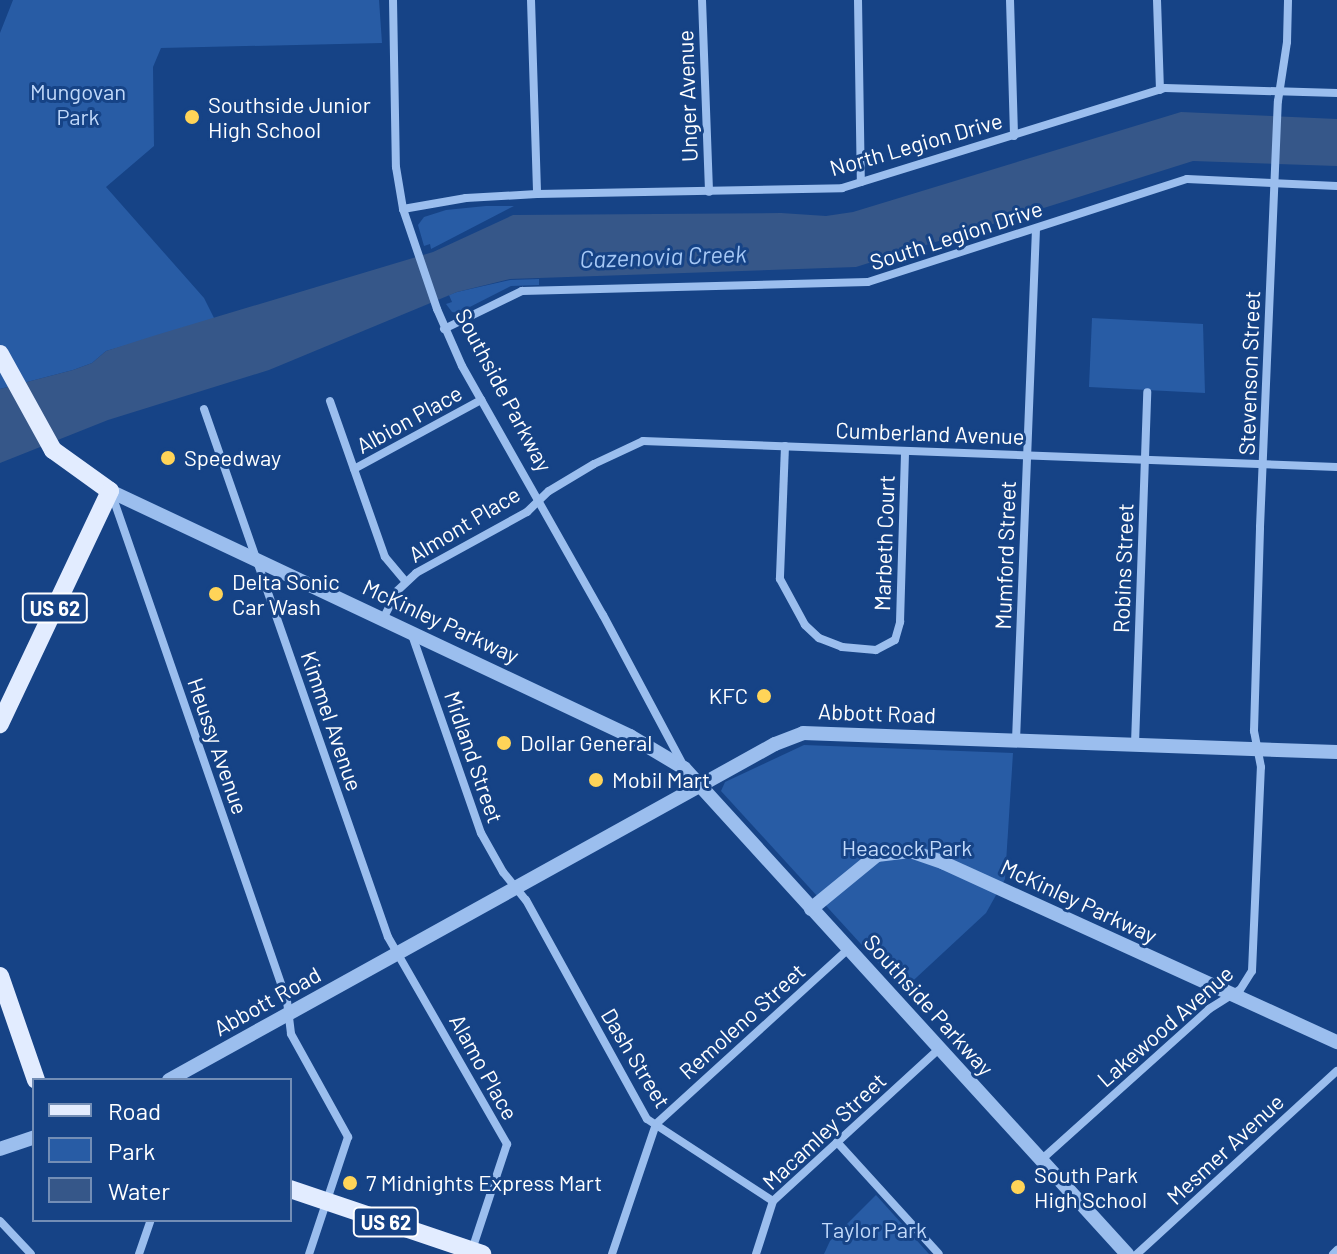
<!DOCTYPE html>
<html>
<head>
<meta charset="utf-8">
<style>
	body { margin:0 }
	#map { position:relative; width:1337px; height:1254px; overflow:hidden; background:#164386; font-family:Barlow,sans-serif }
	div>[style] { position:absolute }
	.green>* { inset:0; background:#285ca5 }
	.water>* { inset:0; background:#365789 }
	.minor>* { height:8px; margin:-4px; padding:0 4px; transform-origin:4px; border-radius:4px; background:#9bbeee }
	.tertiary>* { height:14px; margin:-7px; padding:0 7px; transform-origin:7px; border-radius:7px; background:#9bbeee }
	.primary>* { height:18px; margin:-9px; padding:0 9px; transform-origin:9px; border-radius:9px; background:#e2ecff }
	.dots>* { width:22px; height:22px; translate:-50% -50%; box-sizing:border-box; border:4px solid #164386; border-radius:50% }
	span { translate:-50% -50%; white-space:nowrap; text-align:center; line-height:1.15; -webkit-text-stroke:6px #164386; paint-order:stroke }
	.shield-label span { padding:2px 6px; background:#164386; border:2px solid; border-radius:6px; -webkit-text-stroke-width:0 }
	.shield-label { font-size:20px; color:#fff; font-weight:700 }
	.park-label { font-size:22px; color:#c1d9fa }
	.street-label { font-size:22px; color:#fff }
	.poi-label { font-size:22px; color:#fff }
	.left { translate:0 -50%; text-align:left }
	.right { translate:-100% -50%; text-align:right }
	.water-label { font-size:24px; color:#a6c8f5; font-style:italic }
	.legend { position:absolute; left:32px; top:1078px; width:260px; height:144px; box-sizing:border-box; background:#164386; border:2px solid #738eb6; margin:0; padding:10px 14px; list-style:none; font-size:24px; color:#fff }
	.legend li { display:flex; align-items:center; gap:16px; height:40px }
	.legend b { width:40px; border:2px solid #738eb6 }
</style>
</head>
<body>
<div id="map">
	<div class="green">
		<div style="clip-path:polygon(13px 0,379px 0,382px 43px,161px 48px,153px 67px,154px 146px,106px 187px,204px 298px,215px 320px,106px 351px,92px 363px,73px 370px,0 389px,0 33px)"></div>
		<div style="clip-path:polygon(486px 206px,514px 206px,431px 249px,430px 244px,424px 246px,418px 225px,424px 217px,446px 210px)"></div>
		<div style="clip-path:polygon(539px 279px,539px 285px,511px 286px,458px 313px,452px 312px,446px 304px,452px 302px,449px 295px,457px 292px,510px 280px)"></div>
		<div style="clip-path:polygon(1092px 318px,1203px 324px,1205px 393px,1089px 387px)"></div>
		<div style="clip-path:polygon(804px 745px,1013px 753px,1005px 879px,986px 913px,903px 990px,721px 791px,725px 782px)"></div>
		<div style="clip-path:polygon(876px 1195px,929px 1254px,824px 1254px,830px 1241px)"></div>
	</div>
	<div class="water">
		<div style="clip-path:polygon(1181px 112px,1337px 119px,1337px 166px,1193px 161px,856px 267px,510px 279px,457px 292px,269px 370px,108px 420px,0 463px,0 389px,73px 370px,92px 363px,106px 351px,153px 336px,433px 252px,513px 215px,781px 213px,826px 216px,853px 212px)"></div>
	</div>
	<div class="minor">
		<div style="left:393px;top:0;width:167px;rotate:89deg"></div>
		<div style="left:396px;top:167px;width:43px;rotate:80.5deg"></div>
		<div style="left:403px;top:209px;width:106px;rotate:71.2deg"></div>
		<div style="left:437px;top:309px;width:62px;rotate:66.3deg"></div>
		<div style="left:462px;top:366px;width:286px;rotate:60.5deg"></div>
		<div style="left:603px;top:615px;width:168px;rotate:61.9deg"></div>
		<div style="left:531px;top:0;width:194px;rotate:88.2deg"></div>
		<div style="left:702px;top:0;width:192px;rotate:87.9deg"></div>
		<div style="left:858px;top:0;width:182px;rotate:89.1deg"></div>
		<div style="left:1010px;top:0;width:136px;rotate:88.3deg"></div>
		<div style="left:1157px;top:0;width:90px;rotate:88.1deg"></div>
		<div style="left:403px;top:209px;width:64px;rotate:-9.9deg"></div>
		<div style="left:466px;top:198px;width:71px;rotate:-3.2deg"></div>
		<div style="left:537px;top:194px;width:305px;rotate:-1.1deg"></div>
		<div style="left:842px;top:188px;width:338px;rotate:-17.2deg"></div>
		<div style="left:1165px;top:88px;width:172px;rotate:1.7deg"></div>
		<div style="left:444px;top:329px;width:87px;rotate:-26deg"></div>
		<div style="left:522px;top:291px;width:346px;rotate:-1.5deg"></div>
		<div style="left:868px;top:282px;width:335px;rotate:-17.9deg"></div>
		<div style="left:1187px;top:179px;width:150px;rotate:2.7deg"></div>
		<div style="left:330px;top:401px;width:165px;rotate:70.6deg"></div>
		<div style="left:385px;top:557px;width:31px;rotate:50deg"></div>
		<div style="left:204px;top:409px;width:559px;rotate:70.79deg"></div>
		<div style="left:388px;top:937px;width:239px;rotate:60.1deg"></div>
		<div style="left:507px;top:1144px;width:112px;rotate:108.3deg"></div>
		<div style="left:785px;top:446px;width:133px;rotate:92.2deg"></div>
		<div style="left:780px;top:579px;width:52px;rotate:61.5deg"></div>
		<div style="left:805px;top:625px;width:19px;rotate:43deg"></div>
		<div style="left:819px;top:638px;width:25px;rotate:21deg"></div>
		<div style="left:842px;top:647px;width:34px;rotate:5deg"></div>
		<div style="left:876px;top:650px;width:21px;rotate:-28deg"></div>
		<div style="left:895px;top:640px;width:19px;rotate:-74deg"></div>
		<div style="left:900px;top:622px;width:171px;rotate:-88.3deg"></div>
		<div style="left:354px;top:469px;width:145px;rotate:-28.5deg"></div>
		<div style="left:112px;top:495px;width:535px;rotate:70.92deg"></div>
		<div style="left:287px;top:1001px;width:33px;rotate:83deg"></div>
		<div style="left:291px;top:1034px;width:118px;rotate:61deg"></div>
		<div style="left:348px;top:1137px;width:123px;rotate:108.4deg"></div>
		<div style="left:383px;top:619px;width:31px;rotate:-63deg"></div>
		<div style="left:397px;top:591px;width:26px;rotate:-43deg"></div>
		<div style="left:416px;top:573px;width:127px;rotate:-28.8deg"></div>
		<div style="left:527px;top:512px;width:30px;rotate:-44deg"></div>
		<div style="left:549px;top:491px;width:52px;rotate:-31deg"></div>
		<div style="left:594px;top:464px;width:54px;rotate:-25.1deg"></div>
		<div style="left:643px;top:441px;width:694px;rotate:2.15deg"></div>
		<div style="left:412px;top:635px;width:210px;rotate:70.8deg"></div>
		<div style="left:481px;top:833px;width:45px;rotate:60.6deg"></div>
		<div style="left:503px;top:872px;width:36px;rotate:51deg"></div>
		<div style="left:526px;top:900px;width:250px;rotate:61.1deg"></div>
		<div style="left:647px;top:1119px;width:150px;rotate:33.1deg"></div>
		<div style="left:1016px;top:740px;width:512px;rotate:-87.76deg"></div>
		<div style="left:1135px;top:744px;width:352px;rotate:-88deg"></div>
		<div style="left:837px;top:1142px;width:151px;rotate:47.7deg"></div>
		<div style="left:1041px;top:1160px;width:226px;rotate:-41.9deg"></div>
		<div style="left:1209px;top:1009px;width:36px;rotate:-32deg"></div>
		<div style="left:1240px;top:990px;width:22px;rotate:-58deg"></div>
		<div style="left:1252px;top:971px;width:204px;rotate:-87.5deg"></div>
		<div style="left:1261px;top:767px;width:37px;rotate:-101deg"></div>
		<div style="left:1254px;top:731px;width:204px;rotate:-88.3deg"></div>
		<div style="left:1260px;top:527px;width:426px;rotate:-87.6deg"></div>
		<div style="left:1278px;top:101px;width:60px;rotate:-81.3deg"></div>
		<div style="left:1287px;top:42px;width:42px;rotate:-88.6deg"></div>
		<div style="left:0;top:1221px;width:45px;rotate:46.8deg"></div>
		<div style="left:139px;top:1254px;width:36px;rotate:-71deg"></div>
		<div style="left:612px;top:1254px;width:137px;rotate:-71.3deg"></div>
		<div style="left:656px;top:1124px;width:260px;rotate:-42.3deg"></div>
		<div style="left:756px;top:1254px;width:56px;rotate:-72.2deg"></div>
		<div style="left:773px;top:1201px;width:225px;rotate:-42.5deg"></div>
		<div style="left:1137px;top:1254px;width:271px;rotate:-42.5deg"></div>
		<div style="left:1333px;top:1254px;width:6px;rotate:-45deg"></div>
	</div>
	<div class="tertiary">
		<div style="left:110px;top:491px;width:575px;rotate:25.23deg"></div>
		<div style="left:630px;top:736px;width:63px;rotate:30.7deg"></div>
		<div style="left:684px;top:768px;width:658px;rotate:47.65deg"></div>
		<div style="left:811px;top:909px;width:85px;rotate:-39.3deg"></div>
		<div style="left:877px;top:855px;width:33px;rotate:-7deg"></div>
		<div style="left:910px;top:851px;width:36px;rotate:19deg"></div>
		<div style="left:944px;top:863px;width:432px;rotate:24.5deg"></div>
		<div style="left:169px;top:1080px;width:693px;rotate:-29.01deg"></div>
		<div style="left:775px;top:744px;width:30px;rotate:-21deg"></div>
		<div style="left:803px;top:733px;width:534px;rotate:2.04deg"></div>
		<div style="left:0;top:1149px;width:36px;rotate:-19deg"></div>
	</div>
	<div class="primary">
		<div style="left:0;top:354px;width:110px;rotate:61.1deg"></div>
		<div style="left:53px;top:450px;width:70px;rotate:35.7deg"></div>
		<div style="left:110px;top:491px;width:258px;rotate:115.3deg"></div>
		<div style="left:0;top:976px;width:110px;rotate:70.9deg"></div>
		<div style="left:290px;top:1189px;width:203px;rotate:18.7deg"></div>
	</div>
	<div class="dots">
		<div style="left:192px;top:117px;background:#ffd458"></div>
		<div style="left:168px;top:458px;background:#ffd458"></div>
		<div style="left:216px;top:594px;background:#ffd458"></div>
		<div style="left:764px;top:696px;background:#ffd458"></div>
		<div style="left:504px;top:743px;background:#ffd458"></div>
		<div style="left:596px;top:780px;background:#ffd458"></div>
		<div style="left:350px;top:1183px;background:#ffd458"></div>
		<div style="left:1018px;top:1187px;background:#ffd458"></div>
	</div>
	<div class="shield-label">
		<span style="left:55px;top:608px">US 62</span>
		<span style="left:386px;top:1222px">US 62</span>
	</div>
	<div class="park-label">
		<span style="left:78px;top:104px">Mungovan<br>Park</span>
		<span style="left:907px;top:848px">Heacock Park</span>
		<span style="left:874px;top:1230px">Taylor Park</span>
	</div>
	<div class="street-label">
		<span style="left:687px;top:96px;rotate:-92deg">Unger Avenue</span>
		<span style="left:916px;top:144px;rotate:-16deg">North Legion Drive</span>
		<span style="left:956px;top:235px;rotate:-18deg">South Legion Drive</span>
		<span style="left:1249px;top:373px;rotate:-88deg">Stevenson Street</span>
		<span style="left:504px;top:390px;rotate:62deg">Southside Parkway</span>
		<span style="left:409px;top:419px;rotate:-29deg">Albion Place</span>
		<span style="left:930px;top:433px;rotate:2deg">Cumberland Avenue</span>
		<span style="left:464px;top:524px;rotate:-31deg">Almont Place</span>
		<span style="left:884px;top:543px;rotate:-88deg">Marbeth Court</span>
		<span style="left:1005px;top:555px;rotate:-88deg">Mumford Street</span>
		<span style="left:1123px;top:568px;rotate:-88deg">Robins Street</span>
		<span style="left:441px;top:621px;rotate:25deg">McKinley Parkway</span>
		<span style="left:877px;top:713px;rotate:2deg">Abbott Road</span>
		<span style="left:332px;top:721px;rotate:71deg">Kimmel Avenue</span>
		<span style="left:218px;top:746px;rotate:71deg">Heussy Avenue</span>
		<span style="left:474px;top:757px;rotate:71deg">Midland Street</span>
		<span style="left:1079px;top:901px;rotate:25deg">McKinley Parkway</span>
		<span style="left:267px;top:1001px;rotate:-29deg">Abbott Road</span>
		<span style="left:929px;top:1005px;rotate:48deg">Southside Parkway</span>
		<span style="left:742px;top:1021px;rotate:-42deg">Remoleno Street</span>
		<span style="left:1165px;top:1026px;rotate:-41deg">Lakewood Avenue</span>
		<span style="left:636px;top:1058px;rotate:59deg">Dash Street</span>
		<span style="left:484px;top:1067px;rotate:61deg">Alamo Place</span>
		<span style="left:824px;top:1131px;rotate:-43deg">Macamley Street</span>
		<span style="left:1225px;top:1149px;rotate:-43deg">Mesmer Avenue</span>
	</div>
	<div class="poi-label">
		<span class="left" style="left:208px;top:117px">Southside Junior<br>High School</span>
		<span class="left" style="left:184px;top:458px">Speedway</span>
		<span class="left" style="left:232px;top:594px">Delta Sonic<br>Car Wash</span>
		<span class="right" style="left:748px;top:696px">KFC</span>
		<span class="left" style="left:520px;top:743px">Dollar General</span>
		<span class="left" style="left:612px;top:780px">Mobil Mart</span>
		<span class="left" style="left:1034px;top:1187px">South Park<br>High School</span>
		<span class="left" style="left:366px;top:1183px">7 Midnights Express Mart</span>
	</div>
	<div class="water-label">
		<span style="left:663px;top:256px;rotate:-2deg">Cazenovia Creek</span>
	</div>
	<ul class="legend">
	<li><b style="height:10px;background:#e2ecff"></b>Road</li>
	<li><b style="height:22px;background:#285ca5"></b>Park</li>
	<li><b style="height:22px;background:#365789"></b>Water</li>
	</ul>
</div>
</body>
</html>
